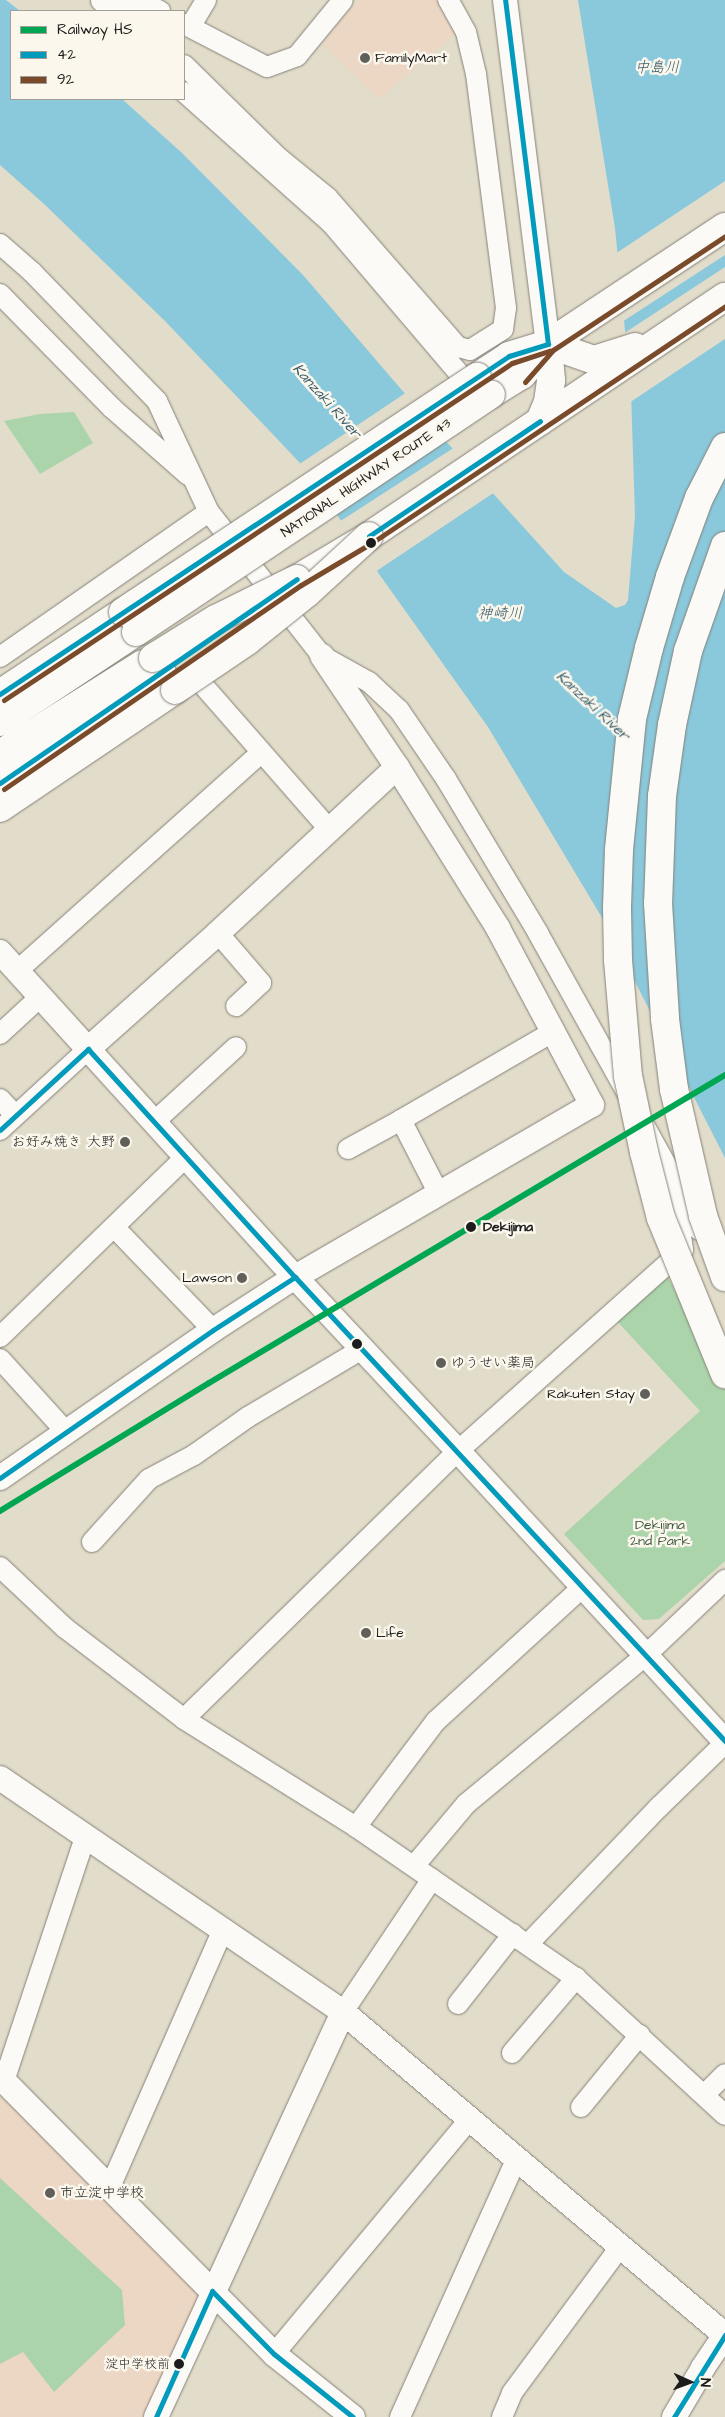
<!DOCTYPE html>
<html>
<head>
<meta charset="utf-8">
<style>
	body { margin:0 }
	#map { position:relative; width:725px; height:2417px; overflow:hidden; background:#e2dcca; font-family:"Architects Daughter","Klee One",sans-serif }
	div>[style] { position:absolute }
	.built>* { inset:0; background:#ecd7c4 }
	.green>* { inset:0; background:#abd4aa }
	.water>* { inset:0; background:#8ac8db }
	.pier>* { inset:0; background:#e2dcca }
	.roads { filter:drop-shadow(0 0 1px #858279) drop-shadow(0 0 1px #858279) }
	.minor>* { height:20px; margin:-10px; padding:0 10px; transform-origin:10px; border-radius:10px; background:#fbfaf7 }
	.tertiary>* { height:24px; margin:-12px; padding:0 12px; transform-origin:12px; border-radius:12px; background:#fbfaf7 }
	.trunk>* { height:28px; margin:-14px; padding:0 14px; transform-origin:14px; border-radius:14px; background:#fbfaf7 }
	.bridges { filter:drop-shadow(0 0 1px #858279) drop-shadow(0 0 1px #858279) }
	.trunk-bridge>* { height:28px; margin:-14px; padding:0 14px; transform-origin:14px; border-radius:14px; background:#fbfaf7 }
	.motorway-bridge>* { height:28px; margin:-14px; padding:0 14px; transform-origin:14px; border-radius:14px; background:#fbfaf7 }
	.bus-1>* { height:5px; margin:-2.5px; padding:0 2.5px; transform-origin:2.5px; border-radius:2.5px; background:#039bbc }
	.bus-2>* { height:5px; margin:-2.5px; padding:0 2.5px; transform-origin:2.5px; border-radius:2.5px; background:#7a4b2a }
	.rail-1>* { height:6px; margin:-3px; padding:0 3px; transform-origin:3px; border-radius:3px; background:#00a651 }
	.dots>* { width:14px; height:14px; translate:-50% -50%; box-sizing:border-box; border:2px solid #fbf7ec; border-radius:50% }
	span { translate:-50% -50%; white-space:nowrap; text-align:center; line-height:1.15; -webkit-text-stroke:5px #fbf7ec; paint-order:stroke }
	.bus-label { font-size:13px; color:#1c1c1c }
	.right { translate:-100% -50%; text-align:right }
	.poi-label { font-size:14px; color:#1c1c1c }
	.left { translate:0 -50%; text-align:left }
	.street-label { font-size:14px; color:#1c1c1c }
	.stop-label { font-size:14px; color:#1c1c1c; font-weight:700 }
	.park-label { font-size:14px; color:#3e5a44 }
	.water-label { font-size:15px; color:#395d6b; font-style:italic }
	.legend { position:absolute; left:10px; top:10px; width:175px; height:90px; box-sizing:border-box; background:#fbf7ec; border:1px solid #a29f99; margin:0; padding:6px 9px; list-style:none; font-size:15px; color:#1c1c1c }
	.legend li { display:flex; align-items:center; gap:10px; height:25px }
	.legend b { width:25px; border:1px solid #a29f99 }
	.north { position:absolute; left:665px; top:2357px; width:50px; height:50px; -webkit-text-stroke:4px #fbf7ec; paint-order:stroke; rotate:92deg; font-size:14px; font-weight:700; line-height:20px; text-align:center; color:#1c1c1c }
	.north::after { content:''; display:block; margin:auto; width:18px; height:22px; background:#1c1c1c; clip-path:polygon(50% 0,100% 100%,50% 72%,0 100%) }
</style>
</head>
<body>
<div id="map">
	<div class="built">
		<div style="clip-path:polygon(360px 0,440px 0,459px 31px,379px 99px,323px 45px,345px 15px)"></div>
		<div style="clip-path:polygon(0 2100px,5px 2100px,195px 2286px,196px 2301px,144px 2417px,0 2417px)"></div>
	</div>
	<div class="green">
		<div style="clip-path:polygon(74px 412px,93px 443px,40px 474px,4px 421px,40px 414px)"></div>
		<div style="clip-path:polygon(666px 1274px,725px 1384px,725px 1561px,659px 1619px,643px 1620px,564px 1534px,700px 1411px,615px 1319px)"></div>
		<div style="clip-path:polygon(0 2178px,122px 2290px,125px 2325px,54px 2392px,23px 2352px,0 2364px)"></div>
	</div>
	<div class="water">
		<div style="clip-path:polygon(0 0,6px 0,20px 11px,11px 11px,11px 99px,122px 99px,182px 153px,303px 275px,443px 438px,564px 572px,616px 608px,625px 605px,628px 600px,635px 516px,631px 392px,615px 228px,578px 0,725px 0,725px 1158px,604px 921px,488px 727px,300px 463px,165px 321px,43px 203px,0 165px)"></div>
	</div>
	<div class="pier">
		<div style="clip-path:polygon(725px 181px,725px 255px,622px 322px,615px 254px)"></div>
		<div style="clip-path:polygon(725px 267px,725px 339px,629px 403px,623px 334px)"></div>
		<div style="clip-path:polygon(407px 392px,448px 439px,333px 514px,298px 465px)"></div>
		<div style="clip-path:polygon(455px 447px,495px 492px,375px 572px,339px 522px)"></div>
	</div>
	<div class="roads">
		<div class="minor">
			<div style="left:115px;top:9px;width:31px;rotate:-9deg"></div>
			<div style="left:146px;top:4px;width:16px;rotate:27deg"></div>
			<div style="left:184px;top:24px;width:93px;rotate:27.4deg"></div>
			<div style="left:267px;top:67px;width:32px;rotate:-20deg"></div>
			<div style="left:297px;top:56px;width:72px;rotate:-50.6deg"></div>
			<div style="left:190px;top:27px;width:31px;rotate:-59deg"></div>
			<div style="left:184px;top:65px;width:133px;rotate:44.4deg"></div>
			<div style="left:279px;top:158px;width:63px;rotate:39.2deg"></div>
			<div style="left:328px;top:198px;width:198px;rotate:48.9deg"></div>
			<div style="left:458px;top:347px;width:12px;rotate:14deg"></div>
			<div style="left:470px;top:350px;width:39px;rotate:-32deg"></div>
			<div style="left:503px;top:329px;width:21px;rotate:-82deg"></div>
			<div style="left:506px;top:308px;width:236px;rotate:-97.3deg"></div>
			<div style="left:476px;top:74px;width:43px;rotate:-103.4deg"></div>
			<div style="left:466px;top:32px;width:37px;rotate:-119deg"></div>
			<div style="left:184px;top:92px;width:197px;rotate:41.7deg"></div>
			<div style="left:331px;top:223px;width:210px;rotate:49.6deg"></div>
			<div style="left:0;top:244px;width:43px;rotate:41.2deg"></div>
			<div style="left:32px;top:272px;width:180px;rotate:45.9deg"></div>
			<div style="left:157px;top:401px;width:123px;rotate:64.9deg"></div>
			<div style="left:209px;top:512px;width:183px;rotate:51.9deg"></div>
			<div style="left:322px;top:656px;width:54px;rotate:29deg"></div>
			<div style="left:369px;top:682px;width:41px;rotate:43deg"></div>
			<div style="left:399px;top:710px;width:83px;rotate:55.7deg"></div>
			<div style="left:446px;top:779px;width:179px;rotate:59.1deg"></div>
			<div style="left:538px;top:933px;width:183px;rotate:60.9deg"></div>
			<div style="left:0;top:294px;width:160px;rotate:45.5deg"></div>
			<div style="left:112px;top:408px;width:101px;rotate:41.4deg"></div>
			<div style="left:0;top:657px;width:254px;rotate:-34.8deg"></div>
			<div style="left:195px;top:676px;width:203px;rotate:48.8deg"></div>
			<div style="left:218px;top:933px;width:66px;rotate:49.3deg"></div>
			<div style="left:261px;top:983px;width:34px;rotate:137deg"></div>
			<div style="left:17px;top:971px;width:327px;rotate:-41.8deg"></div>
			<div style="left:0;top:1034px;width:54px;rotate:-42.8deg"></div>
			<div style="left:0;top:1099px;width:22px;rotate:47deg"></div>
			<div style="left:401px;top:1120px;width:83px;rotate:62.8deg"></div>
			<div style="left:154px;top:1122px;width:111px;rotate:-42.4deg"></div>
			<div style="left:0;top:1130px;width:120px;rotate:-42.6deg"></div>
			<div style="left:348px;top:1149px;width:60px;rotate:-28.7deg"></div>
			<div style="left:401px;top:1120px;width:176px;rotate:-30.1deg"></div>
			<div style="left:114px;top:1227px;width:143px;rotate:46.1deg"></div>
			<div style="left:0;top:1337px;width:259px;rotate:-44.1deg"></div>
			<div style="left:0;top:1359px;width:100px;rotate:47.8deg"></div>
			<div style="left:92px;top:1542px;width:85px;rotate:-47.9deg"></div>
			<div style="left:149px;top:1479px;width:51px;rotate:-28.1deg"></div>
			<div style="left:194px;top:1455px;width:66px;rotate:-35.1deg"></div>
			<div style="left:248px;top:1417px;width:133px;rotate:-30.8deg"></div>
			<div style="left:0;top:1567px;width:89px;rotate:43.2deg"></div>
			<div style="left:65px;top:1628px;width:150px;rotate:37.4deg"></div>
			<div style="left:184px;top:1719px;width:203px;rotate:32.1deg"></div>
			<div style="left:356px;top:1827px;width:267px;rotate:34.5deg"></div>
			<div style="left:576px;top:1978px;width:202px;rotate:42.6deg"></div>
			<div style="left:184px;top:1719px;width:383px;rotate:-44.4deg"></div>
			<div style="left:458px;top:1451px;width:302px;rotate:-41.8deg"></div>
			<div style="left:683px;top:1250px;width:74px;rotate:-97.8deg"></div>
			<div style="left:673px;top:1177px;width:60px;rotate:-119.1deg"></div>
			<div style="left:356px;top:1827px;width:133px;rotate:-53deg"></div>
			<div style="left:436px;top:1721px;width:200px;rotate:-42.4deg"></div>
			<div style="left:414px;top:1866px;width:81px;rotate:-50deg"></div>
			<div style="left:466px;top:1804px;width:235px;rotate:-39.6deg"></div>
			<div style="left:647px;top:1654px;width:108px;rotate:-43.5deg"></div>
			<div style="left:528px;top:1944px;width:190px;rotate:-46.3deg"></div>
			<div style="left:659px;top:1807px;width:92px;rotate:-44.1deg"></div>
			<div style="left:458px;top:2004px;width:89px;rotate:-51.8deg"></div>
			<div style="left:343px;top:2012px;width:160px;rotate:-56.2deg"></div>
			<div style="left:512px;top:2053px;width:99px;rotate:-49.5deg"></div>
			<div style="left:0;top:2083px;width:4px;rotate:-27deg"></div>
			<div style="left:4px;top:2081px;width:259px;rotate:-71.6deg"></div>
			<div style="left:705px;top:2094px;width:28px;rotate:-45deg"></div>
			<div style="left:581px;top:2107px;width:93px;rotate:-50.7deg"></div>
			<div style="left:110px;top:2187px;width:282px;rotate:-66.3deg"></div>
			<div style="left:274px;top:2354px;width:306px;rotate:-50.2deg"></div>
			<div style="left:400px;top:2417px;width:284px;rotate:-65.7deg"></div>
			<div style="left:502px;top:2417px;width:26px;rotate:-67deg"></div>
			<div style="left:512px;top:2393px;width:182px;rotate:-53.5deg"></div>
		</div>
		<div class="tertiary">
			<div style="left:103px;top:0;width:18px;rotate:38deg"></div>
			<div style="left:505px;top:0;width:347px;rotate:82.9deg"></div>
			<div style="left:0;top:952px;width:439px;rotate:47.8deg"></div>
			<div style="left:295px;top:1277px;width:238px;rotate:46.9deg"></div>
			<div style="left:458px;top:1451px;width:394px;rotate:47.4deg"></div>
			<div style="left:88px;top:1049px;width:174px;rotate:-41.7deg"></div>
			<div style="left:218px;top:933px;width:244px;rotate:-42.8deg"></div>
			<div style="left:673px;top:1177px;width:58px;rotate:62.1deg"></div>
			<div style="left:0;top:1478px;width:259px;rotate:-34.8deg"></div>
			<div style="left:213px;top:1330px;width:98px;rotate:-32.9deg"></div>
			<div style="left:295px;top:1277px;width:343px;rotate:-30.1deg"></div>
			<div style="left:592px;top:1105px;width:200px;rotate:-118deg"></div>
			<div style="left:498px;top:928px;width:190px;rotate:-122.1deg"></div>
			<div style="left:397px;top:767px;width:134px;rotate:-124deg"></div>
			<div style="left:0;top:1778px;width:415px;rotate:34.3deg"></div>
			<div style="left:343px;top:2012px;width:500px;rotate:40.22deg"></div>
			<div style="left:725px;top:2335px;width:40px;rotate:124deg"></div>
			<div style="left:703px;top:2368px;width:57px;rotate:120.6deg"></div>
			<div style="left:0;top:2077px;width:390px;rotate:45.3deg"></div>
			<div style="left:274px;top:2354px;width:101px;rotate:38.6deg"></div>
			<div style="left:156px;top:2417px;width:446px;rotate:-65.2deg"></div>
		</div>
		<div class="trunk">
			<div style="left:548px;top:344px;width:49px;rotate:19.2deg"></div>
			<div style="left:594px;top:360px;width:43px;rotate:-17.6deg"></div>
			<div style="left:477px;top:377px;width:38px;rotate:-33deg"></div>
			<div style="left:509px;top:356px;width:41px;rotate:-17.1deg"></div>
			<div style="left:491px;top:394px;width:36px;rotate:-32deg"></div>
			<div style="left:522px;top:375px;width:40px;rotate:-50deg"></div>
			<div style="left:548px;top:344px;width:212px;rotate:-33.5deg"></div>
			<div style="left:540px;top:421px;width:21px;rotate:-67deg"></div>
			<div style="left:548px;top:402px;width:22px;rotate:-82deg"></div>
			<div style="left:551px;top:380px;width:36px;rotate:-95deg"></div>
			<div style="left:297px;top:579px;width:84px;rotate:-30.8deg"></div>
			<div style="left:369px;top:536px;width:429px;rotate:-33.9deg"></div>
			<div style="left:0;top:694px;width:148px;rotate:-33.7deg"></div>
			<div style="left:0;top:722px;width:163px;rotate:-33.5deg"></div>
			<div style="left:0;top:754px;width:169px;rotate:-32.2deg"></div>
			<div style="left:0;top:783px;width:196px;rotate:-34.4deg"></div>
			<div style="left:0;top:808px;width:211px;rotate:-34deg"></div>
		</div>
	</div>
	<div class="bridges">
		<div class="trunk-bridge">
			<div style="left:123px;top:612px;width:425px;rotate:-33.6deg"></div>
			<div style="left:136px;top:632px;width:427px;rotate:-33.8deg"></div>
			<div style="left:153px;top:658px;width:74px;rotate:-31.8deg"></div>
			<div style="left:216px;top:619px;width:90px;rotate:-26.3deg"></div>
			<div style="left:175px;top:690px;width:87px;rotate:-34.2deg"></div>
			<div style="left:247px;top:641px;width:77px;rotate:-38.7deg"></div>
			<div style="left:307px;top:593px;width:84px;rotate:-42.6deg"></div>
		</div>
		<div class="motorway-bridge">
			<div style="left:725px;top:447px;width:57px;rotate:117deg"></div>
			<div style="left:699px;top:498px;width:84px;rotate:110.2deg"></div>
			<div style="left:670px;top:577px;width:74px;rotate:106.5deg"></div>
			<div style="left:649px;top:648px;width:73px;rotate:103.5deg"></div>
			<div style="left:632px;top:719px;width:132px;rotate:95.7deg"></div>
			<div style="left:619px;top:850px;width:58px;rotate:92deg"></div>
			<div style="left:617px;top:908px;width:52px;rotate:88.9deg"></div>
			<div style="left:618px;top:960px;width:116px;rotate:85.1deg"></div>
			<div style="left:628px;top:1076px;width:78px;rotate:78.1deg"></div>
			<div style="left:644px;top:1152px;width:68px;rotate:75.6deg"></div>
			<div style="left:661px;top:1218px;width:169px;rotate:67.7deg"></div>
			<div style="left:725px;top:546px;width:111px;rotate:109.4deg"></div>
			<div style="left:688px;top:651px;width:76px;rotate:102.2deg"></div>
			<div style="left:672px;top:725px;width:72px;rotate:98deg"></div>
			<div style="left:662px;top:796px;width:107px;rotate:92.1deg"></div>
			<div style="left:658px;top:903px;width:116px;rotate:86.5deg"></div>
			<div style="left:665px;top:1019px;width:71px;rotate:82.7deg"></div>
			<div style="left:674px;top:1089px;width:130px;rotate:77.1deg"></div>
			<div style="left:703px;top:1216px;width:65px;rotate:70.2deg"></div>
		</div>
	</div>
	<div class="bus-1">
		<div style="left:369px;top:536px;width:206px;rotate:-33.9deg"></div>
		<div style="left:0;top:694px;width:611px;rotate:-33.59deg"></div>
		<div style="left:509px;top:356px;width:41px;rotate:-17.1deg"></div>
		<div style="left:548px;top:344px;width:347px;rotate:-97.1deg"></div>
		<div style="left:0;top:783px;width:360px;rotate:-34.5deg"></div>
		<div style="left:0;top:1130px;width:120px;rotate:-42.6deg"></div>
		<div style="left:88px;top:1049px;width:308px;rotate:47.8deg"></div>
		<div style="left:295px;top:1277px;width:633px;rotate:47.18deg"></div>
		<div style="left:0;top:1478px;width:259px;rotate:-34.8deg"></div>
		<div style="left:213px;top:1330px;width:98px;rotate:-32.9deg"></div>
		<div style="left:156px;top:2417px;width:138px;rotate:-66deg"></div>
		<div style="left:212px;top:2291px;width:88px;rotate:45.5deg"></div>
		<div style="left:274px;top:2354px;width:101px;rotate:38.6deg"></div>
		<div style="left:674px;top:2417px;width:97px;rotate:-58.1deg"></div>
	</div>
	<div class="bus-2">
		<div style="left:525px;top:382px;width:43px;rotate:-48.8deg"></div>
		<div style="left:553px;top:350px;width:206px;rotate:-33.5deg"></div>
		<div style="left:4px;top:700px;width:610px;rotate:-33.56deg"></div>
		<div style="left:512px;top:363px;width:40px;rotate:-18deg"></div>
		<div style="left:4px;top:789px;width:360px;rotate:-34.5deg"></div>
		<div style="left:301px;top:585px;width:84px;rotate:-30.8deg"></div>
		<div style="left:373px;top:542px;width:424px;rotate:-33.8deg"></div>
	</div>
	<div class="rail-1">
		<div style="left:0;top:1511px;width:245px;rotate:-31.5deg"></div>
		<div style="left:209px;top:1383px;width:601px;rotate:-30.83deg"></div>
	</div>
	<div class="dots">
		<div style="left:365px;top:58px;background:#615f59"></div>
		<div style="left:371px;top:543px;background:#1c1c1c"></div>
		<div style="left:125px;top:1142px;background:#615f59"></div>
		<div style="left:471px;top:1227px;background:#1c1c1c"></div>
		<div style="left:242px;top:1278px;background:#615f59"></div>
		<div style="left:357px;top:1344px;background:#1c1c1c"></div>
		<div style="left:441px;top:1363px;background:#615f59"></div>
		<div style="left:645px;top:1394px;background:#615f59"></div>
		<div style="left:366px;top:1633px;background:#615f59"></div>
		<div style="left:50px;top:2193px;background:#615f59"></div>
		<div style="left:179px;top:2364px;background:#1c1c1c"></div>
	</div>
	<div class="bus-label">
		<span class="right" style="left:170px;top:2364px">淀中学校前</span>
	</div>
	<div class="poi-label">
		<span class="left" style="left:375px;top:58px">FamilyMart</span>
		<span class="right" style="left:115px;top:1142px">お好み焼き 大野</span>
		<span class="right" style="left:232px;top:1278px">Lawson</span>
		<span class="left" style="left:451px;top:1363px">ゆうせい薬局</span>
		<span class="right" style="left:635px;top:1394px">Rakuten Stay</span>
		<span class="left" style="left:376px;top:1633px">Life</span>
		<span class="left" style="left:60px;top:2193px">市立淀中学校</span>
	</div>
	<div class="street-label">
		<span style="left:366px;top:478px;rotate:-34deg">NATIONAL HIGHWAY ROUTE 43</span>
	</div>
	<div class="stop-label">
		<span class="left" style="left:483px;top:1227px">Dekijima</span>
	</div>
	<div class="park-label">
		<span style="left:660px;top:1533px">Dekijima<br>2nd Park</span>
	</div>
	<div class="water-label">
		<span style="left:657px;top:68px">中島川</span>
		<span style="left:327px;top:401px;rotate:48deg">Kanzaki River</span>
		<span style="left:500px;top:614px">神崎川</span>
		<span style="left:593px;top:706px;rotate:43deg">Kanzaki River</span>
	</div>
	<ul class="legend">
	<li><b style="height:6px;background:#00a651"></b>Railway HS</li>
	<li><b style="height:6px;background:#039bbc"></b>42</li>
	<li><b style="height:6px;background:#7a4b2a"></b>92</li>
	</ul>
	<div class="north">N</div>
</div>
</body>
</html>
